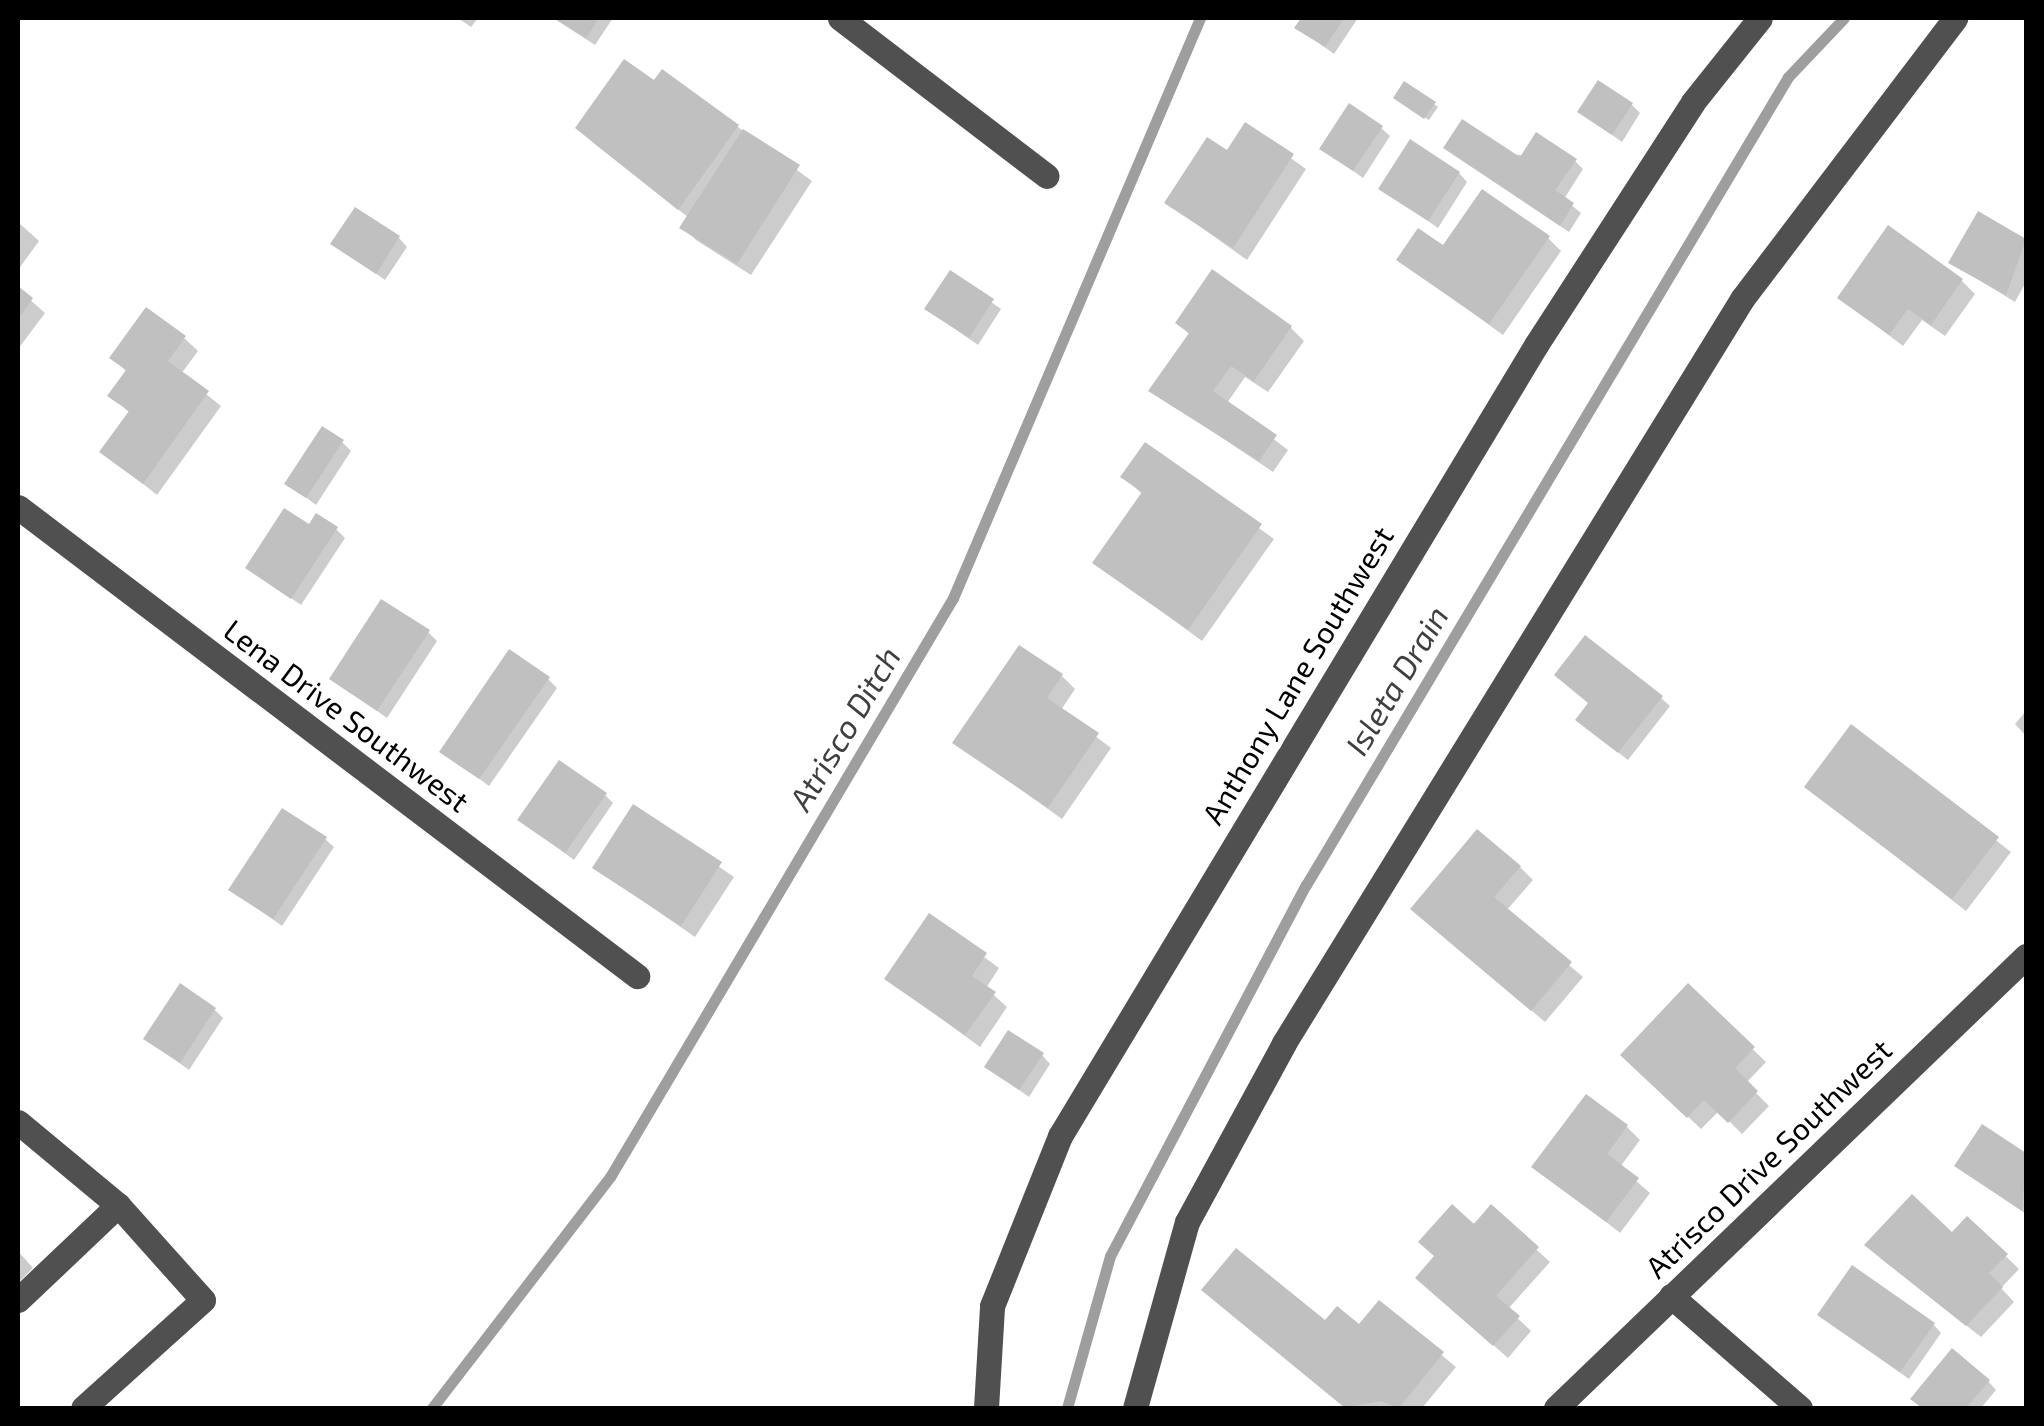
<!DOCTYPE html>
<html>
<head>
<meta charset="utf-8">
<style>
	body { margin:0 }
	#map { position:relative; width:2044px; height:1426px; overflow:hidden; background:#fff; font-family:"Exo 2",sans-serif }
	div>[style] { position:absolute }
	.shadow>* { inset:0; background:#0003 }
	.stream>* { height:11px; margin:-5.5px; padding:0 5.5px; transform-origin:5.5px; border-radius:5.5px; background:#9e9e9e }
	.building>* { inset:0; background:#c0c0c0 }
	.minor>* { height:25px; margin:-12.5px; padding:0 12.5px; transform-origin:12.5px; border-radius:12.5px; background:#505050 }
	span { translate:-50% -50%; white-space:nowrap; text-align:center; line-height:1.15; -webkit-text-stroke:10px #fff; paint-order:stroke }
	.street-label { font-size:30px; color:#000 }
	.water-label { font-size:32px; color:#3f3f3f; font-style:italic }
	.frame { position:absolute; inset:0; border:20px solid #000; pointer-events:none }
</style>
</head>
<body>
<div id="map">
	<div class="shadow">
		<div style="clip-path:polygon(458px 18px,478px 18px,471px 27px)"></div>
		<div style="clip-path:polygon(553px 18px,613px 18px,595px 45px)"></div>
		<div style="clip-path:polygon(1304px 18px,1358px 18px,1334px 54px,1297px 27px)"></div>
		<div style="clip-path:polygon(662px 72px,812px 181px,751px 275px,696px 240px,683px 227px,689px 218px,591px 141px)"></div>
		<div style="clip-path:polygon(1399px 101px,1434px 104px,1438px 107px,1429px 120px)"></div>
		<div style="clip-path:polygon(1632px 105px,1640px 113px,1622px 142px,1580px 112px)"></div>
		<div style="clip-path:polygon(1246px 126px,1306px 169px,1247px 260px,1167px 203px,1228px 154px)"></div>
		<div style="clip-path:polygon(1381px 128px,1390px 136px,1363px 178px,1322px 149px)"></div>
		<div style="clip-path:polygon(1446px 147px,1575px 161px,1583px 169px,1564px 199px,1581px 213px,1569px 232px)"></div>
		<div style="clip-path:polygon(1459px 173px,1467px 182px,1438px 228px,1381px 188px)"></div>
		<div style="clip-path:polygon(1979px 214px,2026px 242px,2026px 282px,2015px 302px,1951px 263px)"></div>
		<div style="clip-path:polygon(18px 222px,39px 241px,18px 270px)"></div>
		<div style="clip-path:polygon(399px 238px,407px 247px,385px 280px,334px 244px)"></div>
		<div style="clip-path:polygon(1548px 238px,1561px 251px,1503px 335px,1399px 260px)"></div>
		<div style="clip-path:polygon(950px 273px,1001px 309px,978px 345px,927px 309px)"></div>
		<div style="clip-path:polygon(1962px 281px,1975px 294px,1945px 336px,1922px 320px,1903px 346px,1840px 298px)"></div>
		<div style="clip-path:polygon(18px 289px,45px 313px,18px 349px)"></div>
		<div style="clip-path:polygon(1178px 323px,1291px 328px,1304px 341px,1268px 392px,1245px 377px,1227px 403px,1288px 450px,1273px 472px,1152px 391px,1190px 335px)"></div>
		<div style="clip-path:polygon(184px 338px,198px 351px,181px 374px,221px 406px,157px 495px,103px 452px,131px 414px,110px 395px,127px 372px,112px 357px)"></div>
		<div style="clip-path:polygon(342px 442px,351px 451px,316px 505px,288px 484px)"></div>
		<div style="clip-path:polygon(1145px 446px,1274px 539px,1202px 641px,1096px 563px,1143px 495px,1124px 477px)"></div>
		<div style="clip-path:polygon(336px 529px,345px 538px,301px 605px,248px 568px)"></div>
		<div style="clip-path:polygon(428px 632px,437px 641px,387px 718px,332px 679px)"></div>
		<div style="clip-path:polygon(1062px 676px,1075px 689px,1061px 710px,1111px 748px,1062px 819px,955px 743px)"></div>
		<div style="clip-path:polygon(548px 679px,557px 688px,489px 786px,442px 751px)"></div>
		<div style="clip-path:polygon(1661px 698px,1670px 706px,1628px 760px,1587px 728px)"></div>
		<div style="clip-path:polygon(2026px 711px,2026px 736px,2015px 724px)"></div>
		<div style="clip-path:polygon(1852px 728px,2011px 852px,1966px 911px,1807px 787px)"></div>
		<div style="clip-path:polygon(605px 795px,613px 803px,574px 860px,521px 820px)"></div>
		<div style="clip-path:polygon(634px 808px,734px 877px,695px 937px,595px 868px)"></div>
		<div style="clip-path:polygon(325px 839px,334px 847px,282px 926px,232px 890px)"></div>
		<div style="clip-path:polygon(1520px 867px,1533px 880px,1506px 911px,1583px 977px,1545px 1022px,1427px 922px)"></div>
		<div style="clip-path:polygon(930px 917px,999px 968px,986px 988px,1007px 1007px,980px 1047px,887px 979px)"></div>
		<div style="clip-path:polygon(1688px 987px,1766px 1062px,1746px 1083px,1769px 1106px,1742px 1134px,1719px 1111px,1701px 1129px,1623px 1055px)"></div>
		<div style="clip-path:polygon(215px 1010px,223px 1018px,189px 1070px,146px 1039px)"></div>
		<div style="clip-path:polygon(1042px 1055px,1050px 1064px,1029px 1097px,987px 1067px)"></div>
		<div style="clip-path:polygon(1627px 1127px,1640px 1140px,1620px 1167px,1650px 1193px,1620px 1233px,1535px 1166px)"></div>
		<div style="clip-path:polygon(1982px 1128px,2026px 1156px,2026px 1214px,1957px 1165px)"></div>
		<div style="clip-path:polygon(1491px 1208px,1550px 1262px,1508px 1309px,1531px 1331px,1508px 1358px,1432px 1291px,1436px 1257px)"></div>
		<div style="clip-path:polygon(1967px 1219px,2019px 1269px,2001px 1288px,2014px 1302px,1981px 1337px,1880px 1258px,1952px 1235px)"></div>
		<div style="clip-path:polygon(18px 1251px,33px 1268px,18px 1283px)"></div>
		<div style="clip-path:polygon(1218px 1303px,1360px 1327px,1379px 1303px,1456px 1367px,1422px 1408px,1346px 1408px)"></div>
		<div style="clip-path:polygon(1829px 1323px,1933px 1324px,1941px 1333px,1909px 1379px)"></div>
		<div style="clip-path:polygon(1988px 1381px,1996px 1390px,1981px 1408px,1924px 1408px,1913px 1398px)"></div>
	</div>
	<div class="stream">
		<div style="left:432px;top:1408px;width:292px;rotate:-52.4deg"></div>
		<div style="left:610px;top:1177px;width:673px;rotate:-59.36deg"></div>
		<div style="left:953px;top:598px;width:630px;rotate:-66.93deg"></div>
		<div style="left:1067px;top:1408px;width:158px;rotate:-74.2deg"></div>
		<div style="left:1110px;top:1256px;width:420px;rotate:-62.2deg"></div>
		<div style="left:1306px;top:885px;width:941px;rotate:-59.18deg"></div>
		<div style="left:1788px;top:77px;width:81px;rotate:-46.5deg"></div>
	</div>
	<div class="building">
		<div style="clip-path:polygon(554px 18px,599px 18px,586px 38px)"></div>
		<div style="clip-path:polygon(1301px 18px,1344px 18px,1325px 47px,1294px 28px)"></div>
		<div style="clip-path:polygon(624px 59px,654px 80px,662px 69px,739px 125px,678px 210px,575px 128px)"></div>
		<div style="clip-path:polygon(1598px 80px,1633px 103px,1612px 135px,1577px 112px)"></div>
		<div style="clip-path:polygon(1404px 81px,1436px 102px,1424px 119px,1393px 98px)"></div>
		<div style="clip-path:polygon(1349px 103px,1383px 126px,1353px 171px,1319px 149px)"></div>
		<div style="clip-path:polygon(1462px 119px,1520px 157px,1536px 132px,1577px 159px,1555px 190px,1574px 203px,1560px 226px,1443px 148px)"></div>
		<div style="clip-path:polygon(1245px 122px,1294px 154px,1233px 248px,1164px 203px,1207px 137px,1227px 150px)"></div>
		<div style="clip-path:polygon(743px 129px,800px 165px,737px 264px,679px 228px)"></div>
		<div style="clip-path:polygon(1410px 139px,1460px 172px,1428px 221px,1378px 189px)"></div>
		<div style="clip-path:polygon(1482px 189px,1550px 236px,1489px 324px,1396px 260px,1418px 228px,1443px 245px)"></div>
		<div style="clip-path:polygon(355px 207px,400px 236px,376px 274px,330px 244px)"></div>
		<div style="clip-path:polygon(1978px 211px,2026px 239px,2006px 295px,1948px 263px)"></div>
		<div style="clip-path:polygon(1888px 225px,1963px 279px,1931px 325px,1908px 309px,1889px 335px,1837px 298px)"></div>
		<div style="clip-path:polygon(1212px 269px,1292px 326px,1254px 381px,1231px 366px,1213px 391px,1277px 435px,1259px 461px,1148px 391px,1189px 333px,1175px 323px)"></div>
		<div style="clip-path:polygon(950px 270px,994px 299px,969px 338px,924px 309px)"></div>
		<div style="clip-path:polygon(18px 286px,33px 298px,18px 319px)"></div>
		<div style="clip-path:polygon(146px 307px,186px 336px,168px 361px,209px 391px,143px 484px,99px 452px,129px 411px,107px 396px,126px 370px,109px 358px)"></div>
		<div style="clip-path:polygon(322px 426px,344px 440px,306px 498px,284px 484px)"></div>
		<div style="clip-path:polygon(1145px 442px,1262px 524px,1188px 630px,1092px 563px,1142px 492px,1120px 477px)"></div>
		<div style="clip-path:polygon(284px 508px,309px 524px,316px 513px,338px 527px,291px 599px,245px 568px)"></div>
		<div style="clip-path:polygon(381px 599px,430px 630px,377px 711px,329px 679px)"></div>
		<div style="clip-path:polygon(1585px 635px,1663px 696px,1618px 753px,1575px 720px,1588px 703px,1554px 675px)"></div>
		<div style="clip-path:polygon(1019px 645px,1063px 674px,1047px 698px,1099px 733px,1048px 808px,952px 743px)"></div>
		<div style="clip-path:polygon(509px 649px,550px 677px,479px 779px,439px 752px)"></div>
		<div style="clip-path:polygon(1851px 724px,1999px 837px,1952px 899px,1804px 787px)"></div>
		<div style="clip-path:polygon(559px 760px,607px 793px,565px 853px,517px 820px)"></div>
		<div style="clip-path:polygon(633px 804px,722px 862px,681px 926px,592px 868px)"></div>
		<div style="clip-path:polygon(282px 808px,327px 837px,273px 919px,228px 890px)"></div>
		<div style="clip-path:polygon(1477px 829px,1521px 866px,1494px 897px,1572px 962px,1531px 1011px,1410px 909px)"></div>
		<div style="clip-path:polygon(929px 913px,987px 953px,972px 976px,996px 992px,965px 1035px,884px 979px)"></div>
		<div style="clip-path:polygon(180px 983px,216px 1008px,180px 1063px,143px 1039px)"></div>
		<div style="clip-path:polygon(1688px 983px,1755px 1047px,1735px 1068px,1758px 1091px,1728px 1123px,1704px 1100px,1687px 1118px,1620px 1055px)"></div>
		<div style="clip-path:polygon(1008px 1030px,1044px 1053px,1019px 1090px,984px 1067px)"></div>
		<div style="clip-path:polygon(1586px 1094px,1628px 1125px,1607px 1154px,1639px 1178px,1606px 1222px,1531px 1167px)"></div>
		<div style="clip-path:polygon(1982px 1124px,2026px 1153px,2022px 1211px,1954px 1166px)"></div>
		<div style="clip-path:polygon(1912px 1194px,1952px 1232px,1967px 1216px,2008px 1254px,1989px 1273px,2003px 1287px,1966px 1326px,1864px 1245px)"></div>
		<div style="clip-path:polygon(1452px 1204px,1474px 1224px,1491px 1204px,1539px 1247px,1496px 1296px,1520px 1316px,1493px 1346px,1415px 1278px,1434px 1256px,1418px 1242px)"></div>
		<div style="clip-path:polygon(1236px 1248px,1325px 1320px,1337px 1306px,1359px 1324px,1379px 1300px,1444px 1352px,1399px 1408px,1380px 1401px,1345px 1408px,1201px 1290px)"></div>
		<div style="clip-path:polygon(1852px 1265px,1935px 1323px,1900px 1372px,1817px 1315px)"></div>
		<div style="clip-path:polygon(1952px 1348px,1990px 1380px,1966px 1408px,1922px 1408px,1910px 1399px)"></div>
	</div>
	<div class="minor">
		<div style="left:840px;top:18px;width:260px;rotate:37.4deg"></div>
		<div style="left:18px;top:507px;width:777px;rotate:37.15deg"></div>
		<div style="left:18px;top:1122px;width:130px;rotate:39.7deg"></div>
		<div style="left:1671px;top:1296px;width:171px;rotate:41deg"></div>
		<div style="left:18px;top:1300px;width:138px;rotate:-43.5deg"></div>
		<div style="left:118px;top:1205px;width:127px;rotate:48.2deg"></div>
		<div style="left:203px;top:1300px;width:161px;rotate:138deg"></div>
		<div style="left:986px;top:1408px;width:102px;rotate:-86.6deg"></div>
		<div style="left:992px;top:1306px;width:183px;rotate:-68.2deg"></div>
		<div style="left:1060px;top:1136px;width:923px;rotate:-58.96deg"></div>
		<div style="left:1536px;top:345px;width:289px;rotate:-57.1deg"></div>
		<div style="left:1693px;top:102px;width:107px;rotate:-51.4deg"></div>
		<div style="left:1135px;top:1408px;width:193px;rotate:-74.4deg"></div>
		<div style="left:1187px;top:1222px;width:204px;rotate:-61.5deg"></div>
		<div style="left:1284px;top:1043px;width:874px;rotate:-58.38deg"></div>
		<div style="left:1742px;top:299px;width:353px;rotate:-52.8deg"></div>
		<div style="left:1556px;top:1408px;width:652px;rotate:-43.88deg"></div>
	</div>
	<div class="street-label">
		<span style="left:1297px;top:675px;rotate:-59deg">Anthony Lane Southwest</span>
		<span style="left:347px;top:715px;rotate:37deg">Lena Drive Southwest</span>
		<span style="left:1768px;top:1158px;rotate:-44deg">Atrisco Drive Southwest</span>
	</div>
	<div class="water-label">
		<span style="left:1396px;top:680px;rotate:-59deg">Isleta Drain</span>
		<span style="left:844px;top:728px;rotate:-59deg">Atrisco Ditch</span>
	</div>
	<div class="frame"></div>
</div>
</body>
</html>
